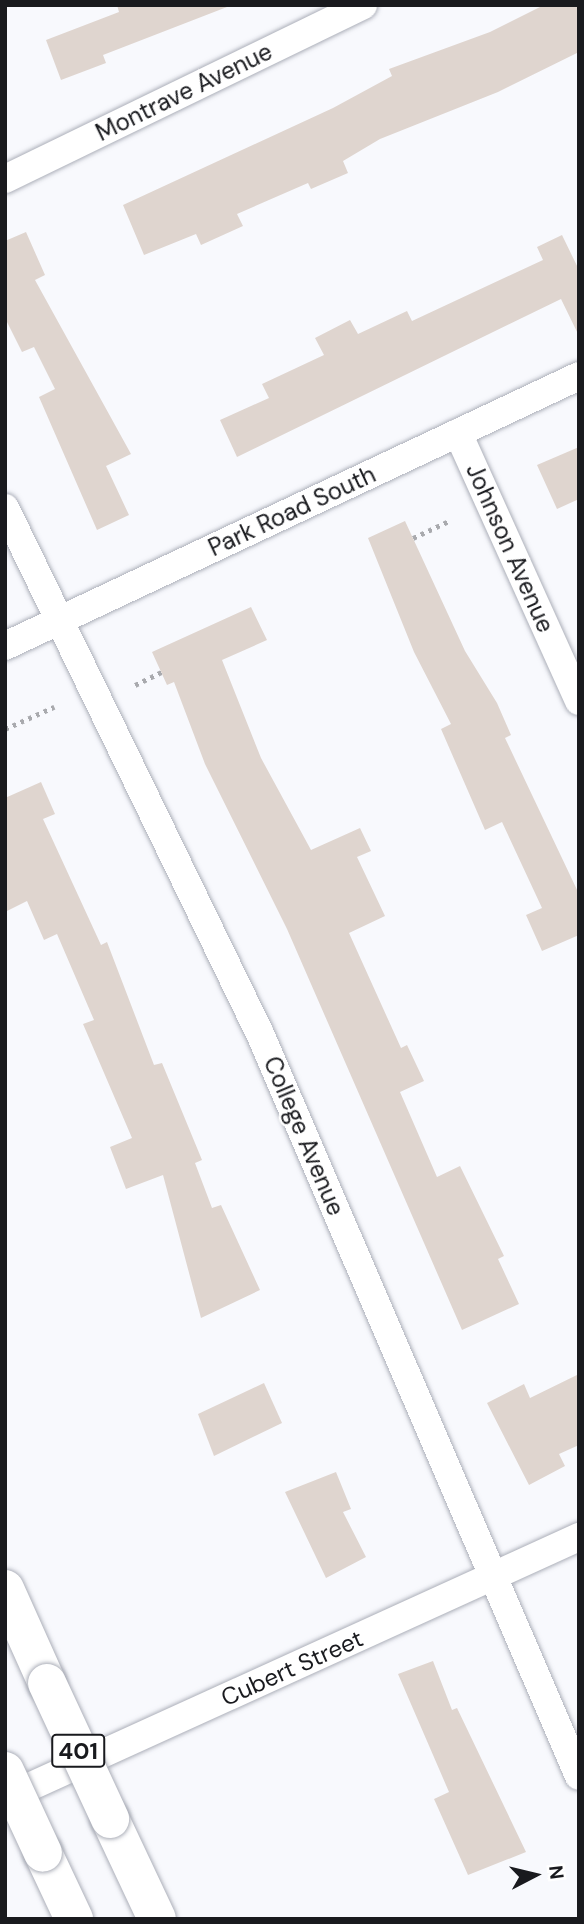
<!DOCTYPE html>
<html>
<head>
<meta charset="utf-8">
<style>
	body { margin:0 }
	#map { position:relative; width:584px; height:1924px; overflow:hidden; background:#f8f9fd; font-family:"DM Sans",sans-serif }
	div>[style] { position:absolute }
	.building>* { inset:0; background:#dfd5cf }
	.path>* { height:4.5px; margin-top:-2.25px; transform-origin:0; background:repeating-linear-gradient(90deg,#a9aaae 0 3.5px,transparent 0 8.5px) }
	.roads { filter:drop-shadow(0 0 2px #acafb9) drop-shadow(0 0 2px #acafb9) }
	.street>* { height:28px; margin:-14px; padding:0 14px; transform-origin:14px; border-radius:14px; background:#fff }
	.highway>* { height:38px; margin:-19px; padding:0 19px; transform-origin:19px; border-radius:19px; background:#fff }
	.bridges { filter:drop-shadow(0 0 2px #acafb9) drop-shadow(0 0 2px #acafb9) }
	.highway-bridge>* { height:38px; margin:-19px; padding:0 19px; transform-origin:19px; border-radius:19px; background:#fff }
	span { translate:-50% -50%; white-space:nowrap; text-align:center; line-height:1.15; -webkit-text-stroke:5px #fff; paint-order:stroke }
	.shield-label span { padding:2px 5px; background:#fff; border:2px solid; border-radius:5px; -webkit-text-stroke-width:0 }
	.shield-label { font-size:23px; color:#191a1e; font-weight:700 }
	.street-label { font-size:24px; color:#191a1e }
	.frame { position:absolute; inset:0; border:7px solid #191a1e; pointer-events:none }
	.north { position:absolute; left:500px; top:1840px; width:70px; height:70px; -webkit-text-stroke:5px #fff; paint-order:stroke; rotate:83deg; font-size:19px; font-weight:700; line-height:28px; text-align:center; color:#191a1e }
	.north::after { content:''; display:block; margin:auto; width:24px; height:32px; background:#191a1e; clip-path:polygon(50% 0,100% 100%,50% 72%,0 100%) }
</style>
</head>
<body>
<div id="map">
	<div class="building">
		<div style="clip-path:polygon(117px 5px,227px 5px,227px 7px,103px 55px,106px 63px,61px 80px,46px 40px,119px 12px)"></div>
		<div style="clip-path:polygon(544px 5px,579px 5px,579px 52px,498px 92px,380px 139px,343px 161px,348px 173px,311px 189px,308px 183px,237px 214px,243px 226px,201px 245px,196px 234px,144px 255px,123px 205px,333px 108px,392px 76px,389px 69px,490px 32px)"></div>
		<div style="clip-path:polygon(26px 232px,45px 275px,35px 280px,131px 454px,106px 466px,129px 515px,97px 530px,39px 397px,55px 389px,34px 347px,22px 352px,5px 318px,5px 241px)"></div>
		<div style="clip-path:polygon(562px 235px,579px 270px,579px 336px,561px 299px,237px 457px,220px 420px,269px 398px,262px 384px,324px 355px,315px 338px,350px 320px,358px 334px,407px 311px,412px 321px,543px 260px,537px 247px)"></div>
		<div style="clip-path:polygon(579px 447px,579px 499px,557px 509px,537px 465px)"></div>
		<div style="clip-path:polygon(405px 521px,465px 651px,497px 703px,511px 735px,505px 738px,579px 894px,579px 935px,542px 951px,526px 915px,542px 908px,502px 822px,485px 830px,441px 729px,451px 724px,414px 652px,368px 538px)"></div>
		<div style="clip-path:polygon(251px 607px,267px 640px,222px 660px,261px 758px,311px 850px,360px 828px,371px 851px,357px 857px,385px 916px,349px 933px,401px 1048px,407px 1045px,424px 1081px,400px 1092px,437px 1177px,460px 1166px,504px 1256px,498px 1259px,519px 1304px,462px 1330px,287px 929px,205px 764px,174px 682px,167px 685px,152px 652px)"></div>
		<div style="clip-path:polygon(41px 782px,55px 814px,43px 819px,101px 945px,107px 942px,154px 1065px,162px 1063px,202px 1160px,195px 1163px,212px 1208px,221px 1205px,260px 1290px,201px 1318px,163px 1175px,126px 1189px,110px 1147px,132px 1138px,83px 1024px,94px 1020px,57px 934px,44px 940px,27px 901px,5px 912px,5px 798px)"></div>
		<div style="clip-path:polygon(579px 1374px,579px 1445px,559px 1454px,565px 1466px,529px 1485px,487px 1403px,524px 1384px,530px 1398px)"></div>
		<div style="clip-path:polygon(264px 1383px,282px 1423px,214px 1456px,198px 1414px)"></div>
		<div style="clip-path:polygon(336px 1472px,351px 1509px,343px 1512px,366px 1557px,326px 1578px,285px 1492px)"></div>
		<div style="clip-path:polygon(433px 1661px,452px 1710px,457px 1708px,526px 1852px,468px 1875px,434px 1799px,449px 1792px,398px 1674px)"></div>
	</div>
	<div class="path">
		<div style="left:413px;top:538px;width:42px;rotate:-25.3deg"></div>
		<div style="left:135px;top:685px;width:30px;rotate:-26deg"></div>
		<div style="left:5px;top:729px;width:54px;rotate:-24.2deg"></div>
	</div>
	<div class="roads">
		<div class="street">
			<div style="left:5px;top:179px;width:398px;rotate:-25.9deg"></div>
			<div style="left:458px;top:433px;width:294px;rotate:65.7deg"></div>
			<div style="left:5px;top:508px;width:587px;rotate:64.13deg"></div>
			<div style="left:261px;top:1036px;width:805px;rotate:66.75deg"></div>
			<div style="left:5px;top:646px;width:634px;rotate:-25.19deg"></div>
			<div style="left:5px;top:1798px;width:631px;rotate:-24.45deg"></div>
		</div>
		<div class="highway">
			<div style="left:5px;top:1589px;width:103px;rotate:65.9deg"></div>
			<div style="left:110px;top:1819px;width:110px;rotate:64.8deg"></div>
			<div style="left:43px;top:1853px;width:73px;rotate:64.8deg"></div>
		</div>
	</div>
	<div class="bridges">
		<div class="highway-bridge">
			<div style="left:47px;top:1683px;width:150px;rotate:65.1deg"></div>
			<div style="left:5px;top:1771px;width:90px;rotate:65.1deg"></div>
		</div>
	</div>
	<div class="shield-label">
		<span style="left:78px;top:1751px">401</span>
	</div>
	<div class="street-label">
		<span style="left:184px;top:92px;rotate:-26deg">Montrave Avenue</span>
		<span style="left:292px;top:511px;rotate:-25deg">Park Road South</span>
		<span style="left:510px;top:548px;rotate:66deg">Johnson Avenue</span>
		<span style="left:304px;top:1136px;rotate:67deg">College Avenue</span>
		<span style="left:292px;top:1668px;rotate:-24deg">Cubert Street</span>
	</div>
	<div class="frame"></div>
	<div class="north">N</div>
</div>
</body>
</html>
